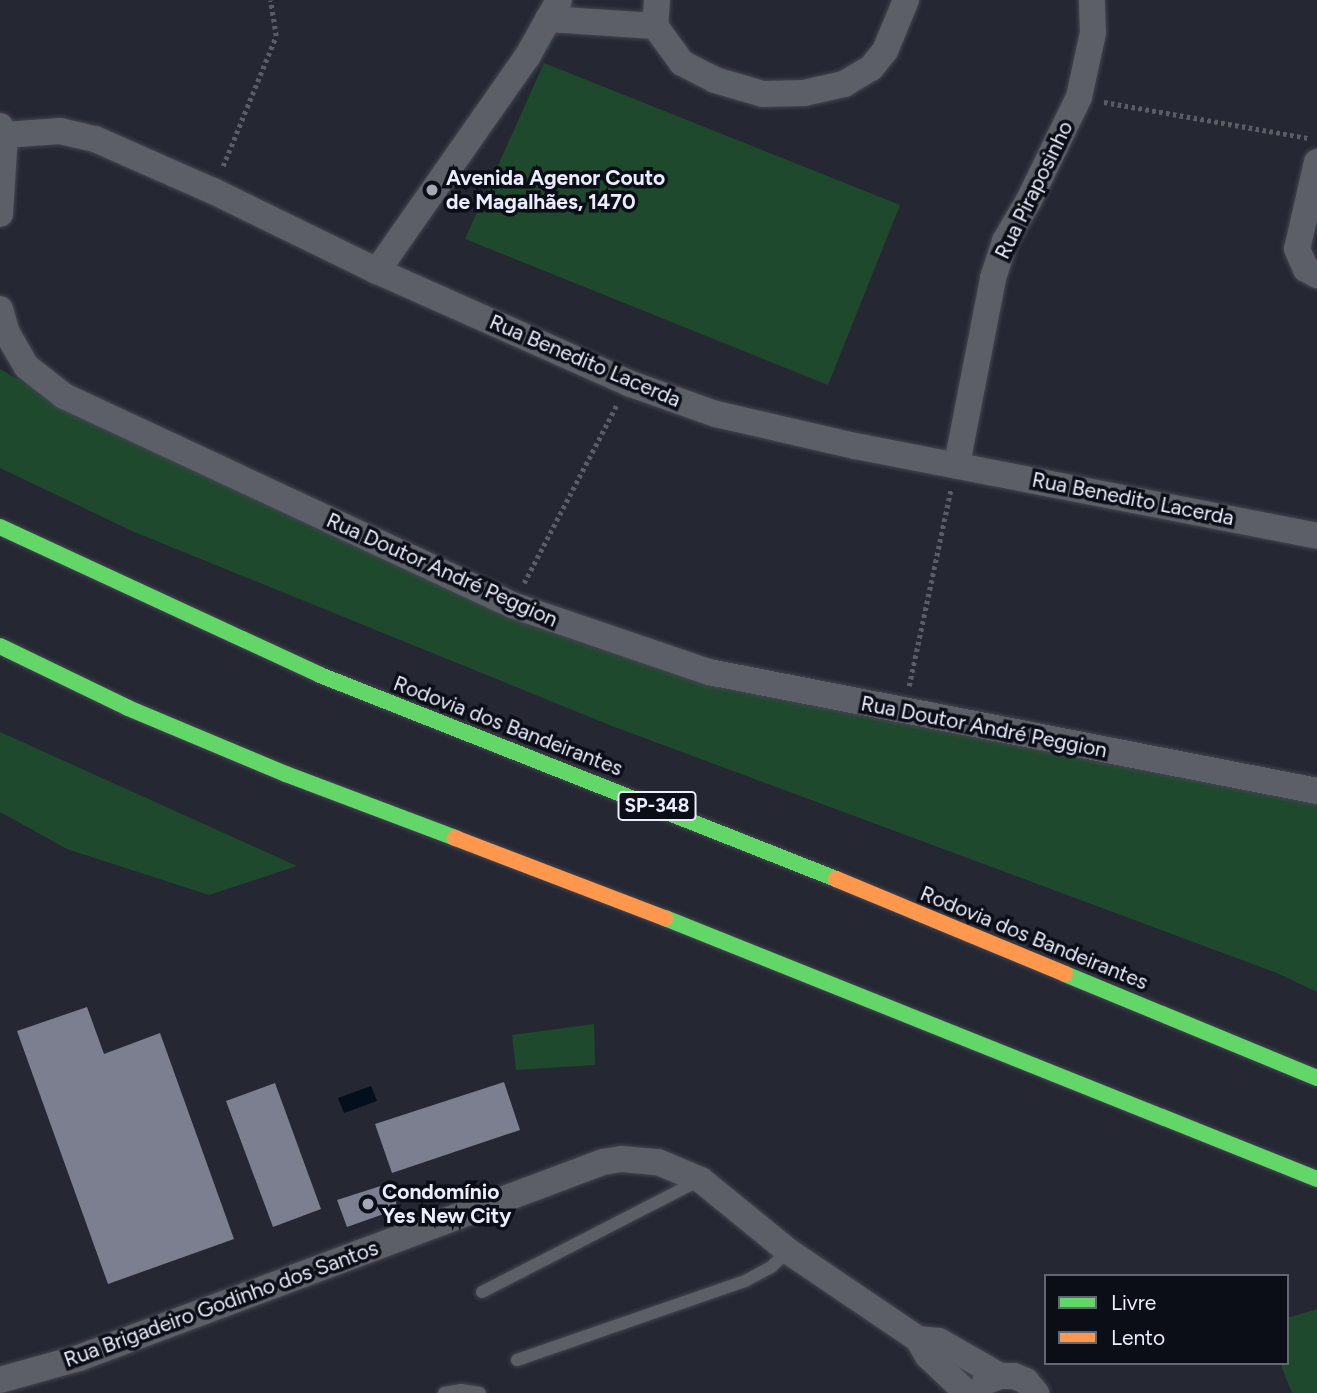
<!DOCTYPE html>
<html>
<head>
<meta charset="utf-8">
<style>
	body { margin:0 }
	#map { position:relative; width:1317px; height:1393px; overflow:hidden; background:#252733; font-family:Figtree,sans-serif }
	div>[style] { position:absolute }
	.green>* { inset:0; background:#1f492d }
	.water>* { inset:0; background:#030f1b }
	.building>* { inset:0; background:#7c7f90 }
	.path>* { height:4.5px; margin-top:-2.25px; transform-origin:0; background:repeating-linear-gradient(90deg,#5b5d66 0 3.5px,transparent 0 7px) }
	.roads { filter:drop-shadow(0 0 2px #434550) drop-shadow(0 0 2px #434550) }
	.lane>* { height:12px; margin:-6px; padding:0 6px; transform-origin:6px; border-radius:6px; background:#5c5e68 }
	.street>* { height:26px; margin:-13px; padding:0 13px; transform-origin:13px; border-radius:13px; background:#5c5e68 }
	.fast>* { height:16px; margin:-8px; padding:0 8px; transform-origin:8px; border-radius:8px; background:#63d668 }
	.slow>* { height:16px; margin:-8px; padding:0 8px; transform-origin:8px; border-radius:8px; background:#ff974d }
	.dots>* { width:19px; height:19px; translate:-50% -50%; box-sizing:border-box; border:4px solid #0b0d17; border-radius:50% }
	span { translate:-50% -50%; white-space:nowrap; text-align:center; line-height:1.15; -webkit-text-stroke:7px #0b0d17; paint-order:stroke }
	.shield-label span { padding:2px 5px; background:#0b0d17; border:2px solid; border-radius:5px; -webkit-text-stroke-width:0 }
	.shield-label { font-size:19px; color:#eaedfc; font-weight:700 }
	.poi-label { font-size:21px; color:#eaedfc; font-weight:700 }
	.left { translate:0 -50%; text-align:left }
	.street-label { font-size:21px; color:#eaedfc }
	.legend { position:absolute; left:1044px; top:1274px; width:245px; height:91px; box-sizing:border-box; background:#0b0d17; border:2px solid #646773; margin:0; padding:9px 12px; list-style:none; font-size:21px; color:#eaedfc }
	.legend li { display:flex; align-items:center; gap:14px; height:35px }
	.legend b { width:35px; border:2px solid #646773 }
</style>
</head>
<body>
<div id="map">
	<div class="green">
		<div style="clip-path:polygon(544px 63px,900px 205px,828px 385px,465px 239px)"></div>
		<div style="clip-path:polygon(0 369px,75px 412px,507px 617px,598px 649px,711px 682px,1317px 803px,1317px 992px,1277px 973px,612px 726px,132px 531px,0 468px)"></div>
		<div style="clip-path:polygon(0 732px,297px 866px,209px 895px,67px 849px,0 812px)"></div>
		<div style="clip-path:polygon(594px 1024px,595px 1065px,516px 1070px,512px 1035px)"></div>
		<div style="clip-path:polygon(1317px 1309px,1317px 1393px,1292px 1393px,1280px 1363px,1287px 1363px,1287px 1318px)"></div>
	</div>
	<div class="water">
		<div style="clip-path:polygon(371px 1086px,377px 1101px,344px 1113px,338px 1098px)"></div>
	</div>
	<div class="building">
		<div style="clip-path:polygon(87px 1007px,104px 1054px,160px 1033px,234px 1239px,108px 1284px,17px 1031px)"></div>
		<div style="clip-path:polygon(504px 1082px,520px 1130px,392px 1173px,375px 1124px)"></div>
		<div style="clip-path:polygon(275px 1083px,321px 1209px,273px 1227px,226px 1101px)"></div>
		<div style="clip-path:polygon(390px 1183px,398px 1209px,347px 1227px,337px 1200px)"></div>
	</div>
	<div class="path">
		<div style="left:1104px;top:102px;width:208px;rotate:10deg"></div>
		<div style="left:223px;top:166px;width:140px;rotate:-67.8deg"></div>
		<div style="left:276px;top:36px;width:36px;rotate:-99deg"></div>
		<div style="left:524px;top:583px;width:202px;rotate:-62.5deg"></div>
		<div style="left:909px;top:686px;width:201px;rotate:-78deg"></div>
	</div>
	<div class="roads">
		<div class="lane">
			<div style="left:482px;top:1292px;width:245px;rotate:-27.2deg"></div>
			<div style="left:517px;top:1360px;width:241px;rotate:-19.1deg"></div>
			<div style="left:745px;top:1281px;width:30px;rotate:-28deg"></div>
			<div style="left:771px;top:1267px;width:23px;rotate:-43deg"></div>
			<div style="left:444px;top:1393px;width:17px;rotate:-10deg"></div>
			<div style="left:461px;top:1390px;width:19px;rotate:9deg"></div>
		</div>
		<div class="street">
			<div style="left:657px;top:0;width:26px;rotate:94deg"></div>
			<div style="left:655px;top:26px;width:46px;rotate:53.9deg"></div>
			<div style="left:682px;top:63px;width:37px;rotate:27deg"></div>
			<div style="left:715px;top:80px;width:50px;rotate:16.3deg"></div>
			<div style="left:763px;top:94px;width:41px;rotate:-1.4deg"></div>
			<div style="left:804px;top:93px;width:41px;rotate:-12.7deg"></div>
			<div style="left:844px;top:84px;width:31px;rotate:-31deg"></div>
			<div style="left:871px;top:68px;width:22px;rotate:-51deg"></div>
			<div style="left:885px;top:51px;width:55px;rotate:-67.6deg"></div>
			<div style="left:548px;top:19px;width:107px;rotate:3.7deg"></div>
			<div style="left:0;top:126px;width:10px;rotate:61deg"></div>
			<div style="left:5px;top:135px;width:79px;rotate:93.6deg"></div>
			<div style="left:5px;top:135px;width:55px;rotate:-4.2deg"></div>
			<div style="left:60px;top:131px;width:36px;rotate:13deg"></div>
			<div style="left:95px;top:139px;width:129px;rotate:23.8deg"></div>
			<div style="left:213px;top:191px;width:182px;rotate:26deg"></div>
			<div style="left:377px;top:271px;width:275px;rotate:24deg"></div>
			<div style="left:628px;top:383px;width:93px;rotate:19.4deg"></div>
			<div style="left:716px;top:414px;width:143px;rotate:13deg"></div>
			<div style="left:855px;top:446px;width:471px;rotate:11deg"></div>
			<div style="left:1317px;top:162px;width:89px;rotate:102.9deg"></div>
			<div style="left:1297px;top:249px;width:22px;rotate:66deg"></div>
			<div style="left:1306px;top:269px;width:13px;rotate:29deg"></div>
			<div style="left:377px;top:271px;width:261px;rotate:-55deg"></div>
			<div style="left:527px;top:57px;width:65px;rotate:-60.7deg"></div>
			<div style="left:0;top:309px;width:25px;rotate:74deg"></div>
			<div style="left:7px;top:333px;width:39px;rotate:60deg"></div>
			<div style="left:27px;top:367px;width:47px;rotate:38.1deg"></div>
			<div style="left:64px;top:396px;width:494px;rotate:25deg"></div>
			<div style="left:512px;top:605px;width:208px;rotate:18.8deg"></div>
			<div style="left:709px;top:672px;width:620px;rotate:11.07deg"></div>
			<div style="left:957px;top:464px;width:189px;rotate:-79deg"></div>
			<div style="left:993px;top:278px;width:39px;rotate:-72deg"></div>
			<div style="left:1005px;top:241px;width:48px;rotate:-59.7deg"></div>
			<div style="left:1029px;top:200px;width:114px;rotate:-64.1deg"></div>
			<div style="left:1079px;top:97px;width:66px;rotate:-77.7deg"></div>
			<div style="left:1093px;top:33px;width:33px;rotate:-92deg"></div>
			<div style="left:918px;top:1339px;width:21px;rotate:5deg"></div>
			<div style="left:939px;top:1341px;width:70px;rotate:29.8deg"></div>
			<div style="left:0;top:1380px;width:82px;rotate:-15.6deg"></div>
			<div style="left:79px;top:1358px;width:559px;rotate:-20.51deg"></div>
			<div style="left:603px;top:1162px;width:18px;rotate:-9deg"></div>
			<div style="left:621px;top:1159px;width:37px;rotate:5deg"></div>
			<div style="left:658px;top:1162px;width:47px;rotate:22.7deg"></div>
			<div style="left:701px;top:1180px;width:112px;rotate:39.2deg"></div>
			<div style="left:788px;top:1251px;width:157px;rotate:34.1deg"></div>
			<div style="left:918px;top:1339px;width:20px;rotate:60deg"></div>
			<div style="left:928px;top:1356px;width:54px;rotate:43.5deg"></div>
			<div style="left:985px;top:1382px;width:16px;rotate:-22deg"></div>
			<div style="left:1000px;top:1376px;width:14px"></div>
			<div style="left:1014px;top:1376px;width:13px;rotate:23deg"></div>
			<div style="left:1026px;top:1381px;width:16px;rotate:50deg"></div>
		</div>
		<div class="fast">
			<div style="left:0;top:527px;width:353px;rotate:24.8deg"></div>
			<div style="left:320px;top:675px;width:555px;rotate:21.57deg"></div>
			<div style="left:0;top:646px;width:142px;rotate:25.8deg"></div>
			<div style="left:128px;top:708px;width:171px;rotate:22.7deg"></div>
			<div style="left:286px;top:774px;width:181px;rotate:20.7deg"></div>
			<div style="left:665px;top:918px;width:702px;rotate:21.82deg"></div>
			<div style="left:1065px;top:974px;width:273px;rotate:22.4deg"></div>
		</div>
		<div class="slow">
			<div style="left:455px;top:838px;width:225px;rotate:20.9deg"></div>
			<div style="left:836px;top:879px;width:248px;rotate:22.5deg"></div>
		</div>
	</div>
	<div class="dots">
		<div style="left:432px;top:190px;background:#a5a8b6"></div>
		<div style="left:368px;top:1204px;background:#a5a8b6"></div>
	</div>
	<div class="shield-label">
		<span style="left:657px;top:806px">SP-348</span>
	</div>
	<div class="poi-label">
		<span class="left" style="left:446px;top:190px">Avenida Agenor Couto<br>de Magalhães, 1470</span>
		<span class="left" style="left:382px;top:1204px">Condomínio<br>Yes New City</span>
	</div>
	<div class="street-label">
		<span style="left:1034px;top:190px;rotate:-64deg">Rua Piraposinho</span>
		<span style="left:585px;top:361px;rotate:23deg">Rua Benedito Lacerda</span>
		<span style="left:1133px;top:499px;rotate:11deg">Rua Benedito Lacerda</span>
		<span style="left:442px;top:570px;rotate:24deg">Rua Doutor André Peggion</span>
		<span style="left:508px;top:726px;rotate:21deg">Rodovia dos Bandeirantes</span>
		<span style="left:984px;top:727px;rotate:11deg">Rua Doutor André Peggion</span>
		<span style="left:1034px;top:938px;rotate:22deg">Rodovia dos Bandeirantes</span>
		<span style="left:221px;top:1304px;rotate:-20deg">Rua Brigadeiro Godinho dos Santos</span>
	</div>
	<ul class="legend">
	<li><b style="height:9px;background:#63d668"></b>Livre</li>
	<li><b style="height:9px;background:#ff974d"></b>Lento</li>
	</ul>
</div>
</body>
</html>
